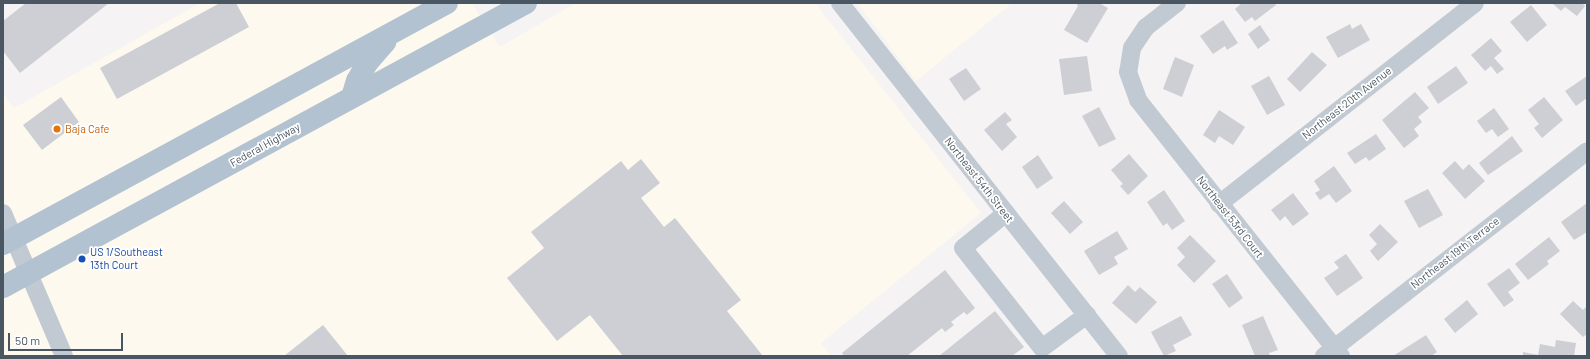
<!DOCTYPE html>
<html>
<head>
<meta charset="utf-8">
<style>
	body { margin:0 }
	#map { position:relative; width:1590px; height:359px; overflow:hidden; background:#f5f3f3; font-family:Barlow,sans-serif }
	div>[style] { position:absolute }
	.commercial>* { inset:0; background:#fdf9ef }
	.building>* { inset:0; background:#cdcfd5 }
	.minor>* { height:18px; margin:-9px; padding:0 9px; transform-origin:9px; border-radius:9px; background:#c1cad2 }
	.major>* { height:22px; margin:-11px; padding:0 11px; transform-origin:11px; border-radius:11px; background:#b3c2d1 }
	.dots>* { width:11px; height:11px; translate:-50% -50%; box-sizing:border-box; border:2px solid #fff; border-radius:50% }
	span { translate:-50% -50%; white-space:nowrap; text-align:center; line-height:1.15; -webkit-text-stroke:3.5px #fff; paint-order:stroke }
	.street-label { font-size:11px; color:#4a5661 }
	.food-label { font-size:11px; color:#c56008 }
	.left { translate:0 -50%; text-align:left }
	.transit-label { font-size:11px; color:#164399 }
	.frame { position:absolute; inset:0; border:4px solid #4a5661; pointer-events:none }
	.scale { position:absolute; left:8px; top:333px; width:115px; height:18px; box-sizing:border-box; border:2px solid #4a5661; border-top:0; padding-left:5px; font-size:12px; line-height:14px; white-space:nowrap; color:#4a5661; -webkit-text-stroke:3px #fff; paint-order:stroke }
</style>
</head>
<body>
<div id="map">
	<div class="commercial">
		<div style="clip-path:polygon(200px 3px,472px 3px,500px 47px,576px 3px,815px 3px,981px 213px,821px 343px,831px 356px,3px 356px,3px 94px,14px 108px)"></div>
		<div style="clip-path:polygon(857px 3px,1012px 3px,916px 81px)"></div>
	</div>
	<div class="building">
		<div style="clip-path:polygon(26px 3px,109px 3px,20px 73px,3px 51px,3px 21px)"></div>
		<div style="clip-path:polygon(220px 3px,236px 3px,249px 27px,117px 99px,100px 68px)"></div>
		<div style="clip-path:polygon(1076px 3px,1099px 3px,1108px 8px,1087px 43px,1064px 30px,1078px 6px)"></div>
		<div style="clip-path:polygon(1242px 3px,1275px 3px,1276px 5px,1255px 21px,1252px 17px,1245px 22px,1235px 9px)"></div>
		<div style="clip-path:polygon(1552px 3px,1582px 3px,1585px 6px,1577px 16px,1565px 7px,1561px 11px)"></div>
		<div style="clip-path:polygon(1531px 5px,1547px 25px,1527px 42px,1510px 22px)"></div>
		<div style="clip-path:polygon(1223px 20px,1238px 43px,1227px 50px,1225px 46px,1213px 54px,1200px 36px)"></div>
		<div style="clip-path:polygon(1350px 24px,1352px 29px,1361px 24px,1370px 40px,1338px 58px,1326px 37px)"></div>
		<div style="clip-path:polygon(1260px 25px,1270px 40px,1258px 49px,1248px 34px)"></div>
		<div style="clip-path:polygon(1491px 38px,1502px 51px,1494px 58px,1504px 69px,1497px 74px,1491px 66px,1485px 71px,1471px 55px)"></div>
		<div style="clip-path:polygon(1312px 52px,1327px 65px,1300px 92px,1287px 79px)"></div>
		<div style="clip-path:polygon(1087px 56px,1092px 91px,1064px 95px,1059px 59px)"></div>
		<div style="clip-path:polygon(1175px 57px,1194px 65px,1182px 97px,1163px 89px)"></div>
		<div style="clip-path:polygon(1456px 66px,1468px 83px,1438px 104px,1427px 87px)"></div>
		<div style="clip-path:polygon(966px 68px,981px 89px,964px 101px,949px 79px)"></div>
		<div style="clip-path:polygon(1269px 76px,1285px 105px,1267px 115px,1251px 86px)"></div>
		<div style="clip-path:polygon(1587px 76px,1587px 98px,1576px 106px,1565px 91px)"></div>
		<div style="clip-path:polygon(1415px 92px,1429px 108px,1418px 117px,1422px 122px,1414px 129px,1419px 136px,1404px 148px,1382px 120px)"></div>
		<div style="clip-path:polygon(61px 97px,79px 122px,42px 150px,23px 125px)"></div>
		<div style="clip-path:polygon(1544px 97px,1563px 120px,1542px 138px,1534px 128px,1539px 124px,1528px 110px)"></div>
		<div style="clip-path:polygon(1099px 107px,1116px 139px,1099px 147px,1082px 116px)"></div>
		<div style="clip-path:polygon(1494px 108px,1509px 129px,1498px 137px,1492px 129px,1486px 133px,1477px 121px)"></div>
		<div style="clip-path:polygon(1219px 110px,1245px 127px,1233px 145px,1219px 136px,1215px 143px,1203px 135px)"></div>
		<div style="clip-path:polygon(1005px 112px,1012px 120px,1006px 124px,1017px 137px,1002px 151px,984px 130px)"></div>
		<div style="clip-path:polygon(1376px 134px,1386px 149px,1369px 161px,1366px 157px,1355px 164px,1347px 153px)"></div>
		<div style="clip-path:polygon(1512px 136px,1523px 151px,1488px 175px,1479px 163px)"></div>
		<div style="clip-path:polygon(1129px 154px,1148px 176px,1128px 195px,1120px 186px,1123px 184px,1111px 170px)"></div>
		<div style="clip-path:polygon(1038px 155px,1053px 178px,1037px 189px,1022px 167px)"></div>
		<div style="clip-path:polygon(641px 159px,660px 183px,641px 198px,664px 227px,675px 218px,741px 300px,727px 311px,763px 356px,623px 356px,590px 315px,557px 341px,507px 278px,544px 248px,531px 232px,621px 161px,628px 170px)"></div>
		<div style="clip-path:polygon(1455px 161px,1463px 170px,1469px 164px,1485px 181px,1465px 199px,1442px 173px)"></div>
		<div style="clip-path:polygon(1334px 166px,1352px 191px,1336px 203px,1329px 194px,1320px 200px,1315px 193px,1320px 190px,1314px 181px)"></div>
		<div style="clip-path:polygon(1428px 189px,1443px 215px,1419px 228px,1404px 201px)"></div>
		<div style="clip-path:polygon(1164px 190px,1185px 221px,1172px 230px,1167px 223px,1163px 226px,1147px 202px)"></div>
		<div style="clip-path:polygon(1293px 193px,1309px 214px,1293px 226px,1285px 216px,1280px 221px,1271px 210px)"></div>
		<div style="clip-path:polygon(1064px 201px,1083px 222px,1070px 234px,1051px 213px)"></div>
		<div style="clip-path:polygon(1587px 203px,1587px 232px,1574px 240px,1561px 222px)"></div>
		<div style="clip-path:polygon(1380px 224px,1398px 242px,1378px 261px,1370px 251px,1377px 244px,1369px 235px)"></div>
		<div style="clip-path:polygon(1117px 231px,1128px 249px,1114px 257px,1118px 264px,1099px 275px,1084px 251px)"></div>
		<div style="clip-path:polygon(1190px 235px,1216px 261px,1194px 283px,1177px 265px,1185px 257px,1177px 248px)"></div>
		<div style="clip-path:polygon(1549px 237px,1560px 251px,1547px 261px,1549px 264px,1528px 280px,1515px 264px)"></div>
		<div style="clip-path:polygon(1346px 254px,1363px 278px,1337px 296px,1324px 278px,1339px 268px,1334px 262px)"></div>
		<div style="clip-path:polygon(1509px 268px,1520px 283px,1508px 292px,1514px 300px,1504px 307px,1487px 284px)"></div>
		<div style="clip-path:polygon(945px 270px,975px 308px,967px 315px,964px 312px,951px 322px,954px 325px,945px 332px,942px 328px,907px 356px,844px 356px,842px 353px)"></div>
		<div style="clip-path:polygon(1227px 274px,1243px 298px,1229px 308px,1212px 284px)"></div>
		<div style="clip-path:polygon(1128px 285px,1135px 292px,1140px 287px,1157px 302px,1136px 324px,1112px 303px)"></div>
		<div style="clip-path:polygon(1467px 300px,1478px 314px,1455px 333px,1444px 319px)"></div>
		<div style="clip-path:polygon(1573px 301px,1583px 310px,1587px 306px,1587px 334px,1583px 337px,1560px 314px)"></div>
		<div style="clip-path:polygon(995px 311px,1024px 347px,1012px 356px,939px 356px)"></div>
		<div style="clip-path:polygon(1181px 316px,1192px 335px,1173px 345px,1176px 351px,1164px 356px,1151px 332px)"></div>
		<div style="clip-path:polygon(1263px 316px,1278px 350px,1269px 353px,1270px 356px,1255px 356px,1242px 325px)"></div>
		<div style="clip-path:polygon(323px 325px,348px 356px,284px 356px)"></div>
		<div style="clip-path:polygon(1426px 335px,1437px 352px,1431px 356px,1393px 356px)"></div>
		<div style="clip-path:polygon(1556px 340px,1576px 343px,1574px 356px,1523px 356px,1523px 352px,1538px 355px,1540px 344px,1555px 347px)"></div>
	</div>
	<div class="minor">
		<div style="left:840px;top:3px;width:450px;rotate:51.7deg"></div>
		<div style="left:1177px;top:3px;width:39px;rotate:142deg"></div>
		<div style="left:1146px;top:27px;width:25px;rotate:124deg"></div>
		<div style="left:1132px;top:48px;width:24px;rotate:99deg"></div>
		<div style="left:1128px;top:72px;width:30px;rotate:70deg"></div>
		<div style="left:1138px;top:100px;width:327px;rotate:51.6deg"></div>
		<div style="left:1219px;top:204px;width:325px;rotate:-38.1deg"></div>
		<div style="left:3px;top:213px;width:155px;rotate:66.9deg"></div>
		<div style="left:1006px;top:213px;width:55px;rotate:140.9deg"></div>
		<div style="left:963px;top:248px;width:127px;rotate:51.7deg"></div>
		<div style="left:1042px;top:348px;width:56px;rotate:-36.3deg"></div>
		<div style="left:1324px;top:356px;width:333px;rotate:-37.9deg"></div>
	</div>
	<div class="major">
		<div style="left:352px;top:97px;width:17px;rotate:-73deg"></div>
		<div style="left:357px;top:81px;width:21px;rotate:-61deg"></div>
		<div style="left:367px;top:63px;width:28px;rotate:-49deg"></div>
		<div style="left:3px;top:244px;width:505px;rotate:-28.49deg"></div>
		<div style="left:3px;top:287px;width:595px;rotate:-28.5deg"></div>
	</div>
	<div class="dots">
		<div style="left:57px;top:129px;background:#e8710a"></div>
		<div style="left:82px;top:259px;background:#1a4fb4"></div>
	</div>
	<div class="street-label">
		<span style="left:1347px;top:103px;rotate:-38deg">Northeast 20th Avenue</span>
		<span style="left:265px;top:145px;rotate:-29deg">Federal Highway</span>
		<span style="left:979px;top:180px;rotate:52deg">Northeast 54th Street</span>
		<span style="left:1230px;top:217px;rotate:52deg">Northeast 53rd Court</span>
		<span style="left:1455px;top:253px;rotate:-38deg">Northeast 19th Terrace</span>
	</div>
	<div class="food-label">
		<span class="left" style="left:65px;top:129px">Baja Cafe</span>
	</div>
	<div class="transit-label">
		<span class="left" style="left:90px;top:259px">US 1/Southeast<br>13th Court</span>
	</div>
	<div class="frame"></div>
	<div class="scale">50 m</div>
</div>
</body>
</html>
